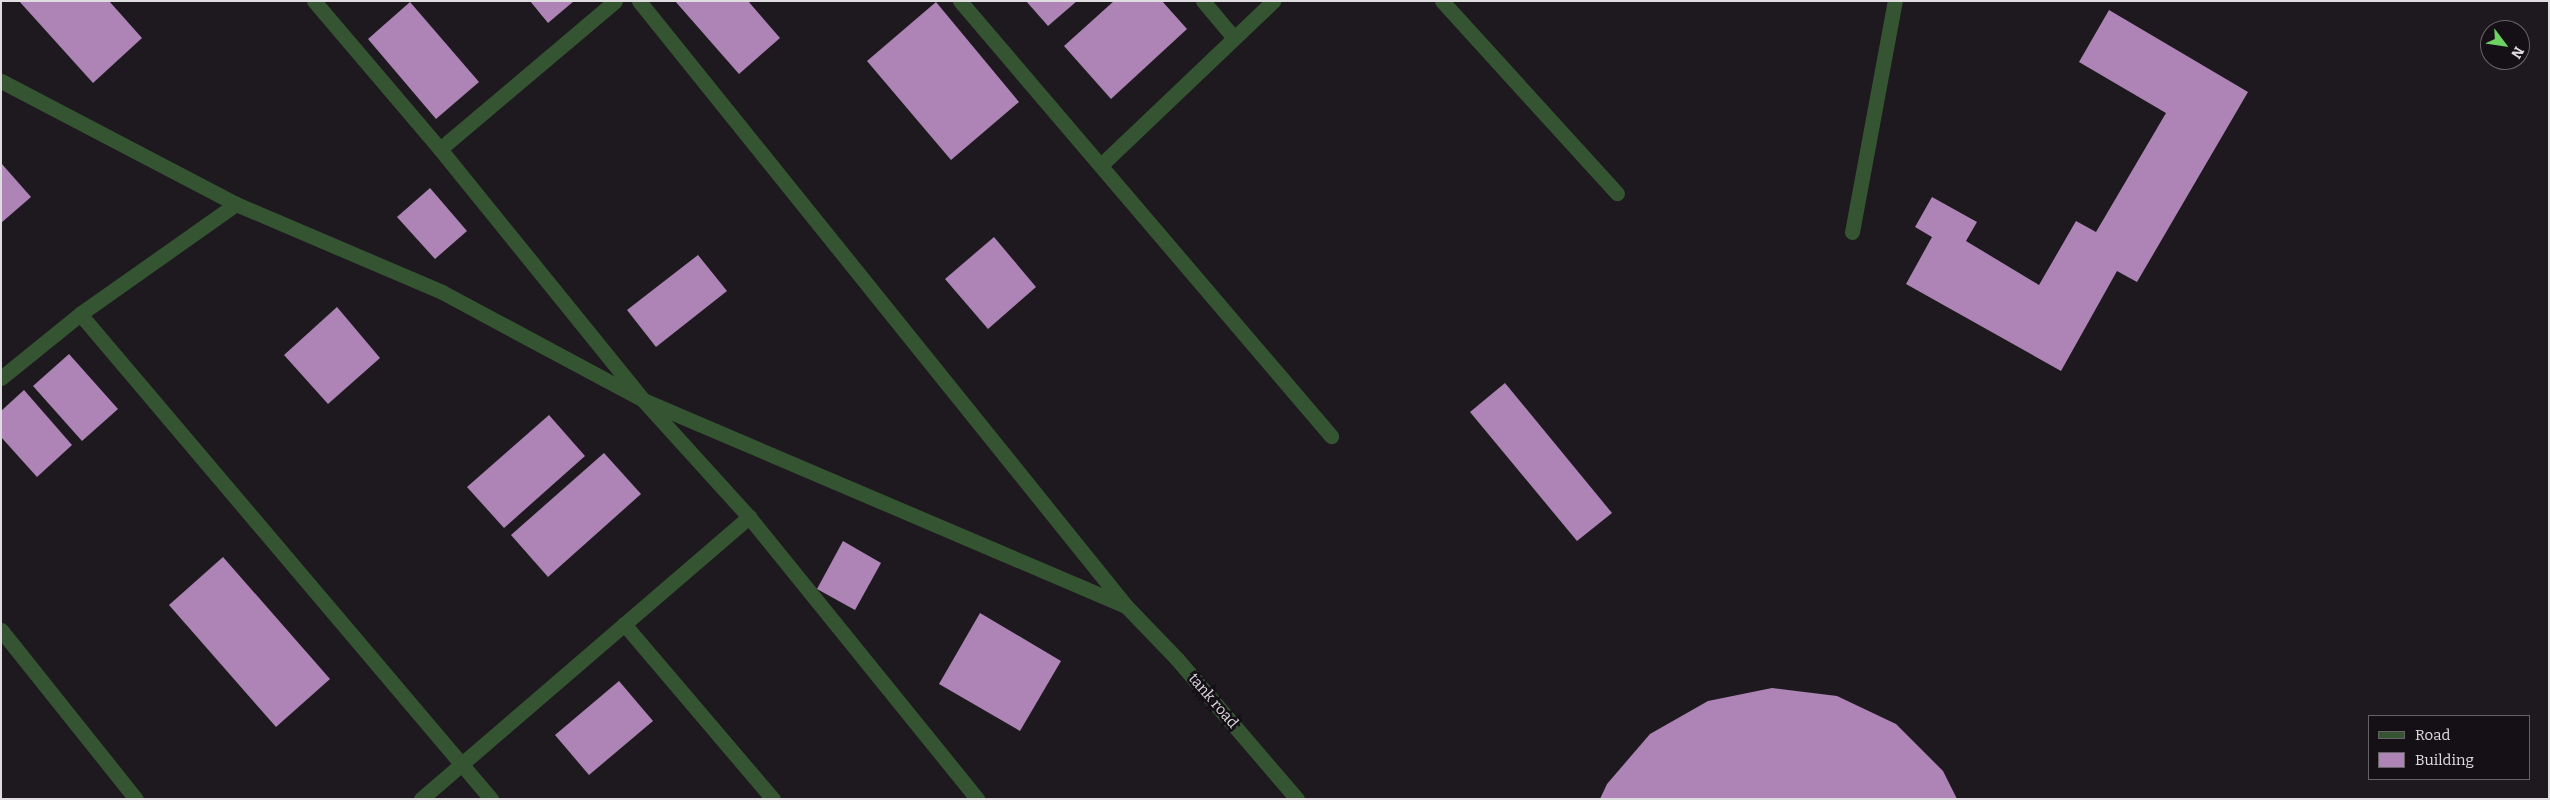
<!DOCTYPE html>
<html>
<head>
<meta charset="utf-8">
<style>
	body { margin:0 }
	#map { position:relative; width:2550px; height:800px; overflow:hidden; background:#1e191f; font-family:Bitter,serif }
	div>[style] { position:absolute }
	.building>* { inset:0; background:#ae84b7 }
	.lane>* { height:15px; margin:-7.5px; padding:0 7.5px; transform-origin:7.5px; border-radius:7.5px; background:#355432 }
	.street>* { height:15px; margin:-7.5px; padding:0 7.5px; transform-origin:7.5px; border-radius:7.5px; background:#355432 }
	span { translate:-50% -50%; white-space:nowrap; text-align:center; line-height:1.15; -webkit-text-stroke:5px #151016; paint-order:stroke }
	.street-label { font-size:15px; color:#e0dde1 }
	.frame { position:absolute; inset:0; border:2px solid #e0dde1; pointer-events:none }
	.legend { position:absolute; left:2368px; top:715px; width:162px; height:65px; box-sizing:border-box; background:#151016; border:1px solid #666267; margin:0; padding:6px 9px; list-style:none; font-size:15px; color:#e0dde1 }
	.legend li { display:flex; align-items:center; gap:10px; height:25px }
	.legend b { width:25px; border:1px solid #666267 }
	.north { position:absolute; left:2480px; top:20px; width:50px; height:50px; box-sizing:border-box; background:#151016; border:1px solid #666267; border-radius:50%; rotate:121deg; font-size:14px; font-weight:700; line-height:20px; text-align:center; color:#e0dde1 }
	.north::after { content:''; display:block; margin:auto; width:18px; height:22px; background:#6cd362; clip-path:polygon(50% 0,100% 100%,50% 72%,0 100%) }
</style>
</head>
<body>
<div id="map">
	<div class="building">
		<div style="clip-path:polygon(19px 1px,109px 1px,142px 38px,93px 83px)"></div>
		<div style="clip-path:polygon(530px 1px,574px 1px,548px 23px)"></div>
		<div style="clip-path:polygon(675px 1px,748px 1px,780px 38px,739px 74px)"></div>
		<div style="clip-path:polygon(1026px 1px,1077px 1px,1048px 26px)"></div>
		<div style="clip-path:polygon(1114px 1px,1162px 1px,1187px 29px,1111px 99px,1064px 46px)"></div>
		<div style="clip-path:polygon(410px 2px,479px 82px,436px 119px,368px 39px)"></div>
		<div style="clip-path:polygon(936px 2px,1019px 102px,951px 160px,867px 61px)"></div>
		<div style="clip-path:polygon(2109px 10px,2248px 92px,2137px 282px,2117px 271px,2061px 371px,1906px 284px,1932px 237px,1915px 227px,1932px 197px,1977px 222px,1966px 241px,2039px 285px,2076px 221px,2096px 232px,2166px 113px,2079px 62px)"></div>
		<div style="clip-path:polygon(1px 163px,31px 197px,1px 223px)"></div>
		<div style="clip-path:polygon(430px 188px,467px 231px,435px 259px,397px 217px)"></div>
		<div style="clip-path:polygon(994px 237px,1036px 287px,988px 329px,945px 279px)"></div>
		<div style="clip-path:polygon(698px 255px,727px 291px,656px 347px,627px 310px)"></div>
		<div style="clip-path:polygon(337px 307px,380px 358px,328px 404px,284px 355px)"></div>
		<div style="clip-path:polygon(69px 354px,118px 409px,82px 441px,33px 386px)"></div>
		<div style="clip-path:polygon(1505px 383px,1612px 513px,1577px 541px,1470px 412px)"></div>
		<div style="clip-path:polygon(24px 390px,72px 445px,37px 477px,1px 437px,1px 411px)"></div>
		<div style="clip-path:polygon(549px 415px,585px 456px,504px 528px,467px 487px)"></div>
		<div style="clip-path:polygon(604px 453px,641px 494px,548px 577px,511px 535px)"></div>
		<div style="clip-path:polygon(843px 541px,881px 563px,855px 610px,817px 589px)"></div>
		<div style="clip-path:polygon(223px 557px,330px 679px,276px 727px,169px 605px)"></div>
		<div style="clip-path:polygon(980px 613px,1061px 661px,1020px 731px,939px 684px)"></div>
		<div style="clip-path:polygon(619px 681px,653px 721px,589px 775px,555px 735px)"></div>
		<div style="clip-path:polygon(1772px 688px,1837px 696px,1896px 724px,1943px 771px,1957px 799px,1600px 799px,1607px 784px,1650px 734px,1708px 701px)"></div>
	</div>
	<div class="lane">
		<div style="left:1852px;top:232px;width:235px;rotate:-79.5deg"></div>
		<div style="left:1177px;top:659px;width:184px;rotate:49.4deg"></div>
	</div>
	<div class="street">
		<div style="left:314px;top:1px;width:194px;rotate:49.6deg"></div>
		<div style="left:440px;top:149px;width:323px;rotate:51deg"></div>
		<div style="left:643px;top:400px;width:158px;rotate:47.8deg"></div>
		<div style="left:749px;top:517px;width:363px;rotate:51deg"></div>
		<div style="left:639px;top:1px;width:777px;rotate:51.17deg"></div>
		<div style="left:1126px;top:606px;width:74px;rotate:46.1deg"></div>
		<div style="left:960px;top:1px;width:572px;rotate:49.54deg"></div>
		<div style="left:1203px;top:1px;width:48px;rotate:50deg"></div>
		<div style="left:1442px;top:1px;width:260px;rotate:47.7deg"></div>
		<div style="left:1px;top:81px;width:265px;rotate:27.6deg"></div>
		<div style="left:236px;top:204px;width:224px;rotate:23.1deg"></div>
		<div style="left:442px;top:292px;width:228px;rotate:28.2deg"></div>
		<div style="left:643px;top:400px;width:525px;rotate:23.1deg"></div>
		<div style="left:440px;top:149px;width:229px;rotate:-40.2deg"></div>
		<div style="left:1101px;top:165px;width:238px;rotate:-43.6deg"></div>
		<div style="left:80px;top:314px;width:636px;rotate:49.72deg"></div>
		<div style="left:1px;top:378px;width:102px;rotate:-39deg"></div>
		<div style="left:80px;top:314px;width:191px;rotate:-35.2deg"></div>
		<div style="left:624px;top:624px;width:230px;rotate:49.6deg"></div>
		<div style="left:1px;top:630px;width:216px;rotate:51.4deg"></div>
		<div style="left:421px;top:799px;width:433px;rotate:-40.7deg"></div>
	</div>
	<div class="street-label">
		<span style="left:1213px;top:701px;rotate:49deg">tank road</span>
	</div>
	<div class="frame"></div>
	<ul class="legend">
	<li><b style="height:6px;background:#355432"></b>Road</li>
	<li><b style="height:14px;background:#ae84b7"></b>Building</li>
	</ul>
	<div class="north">N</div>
</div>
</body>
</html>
